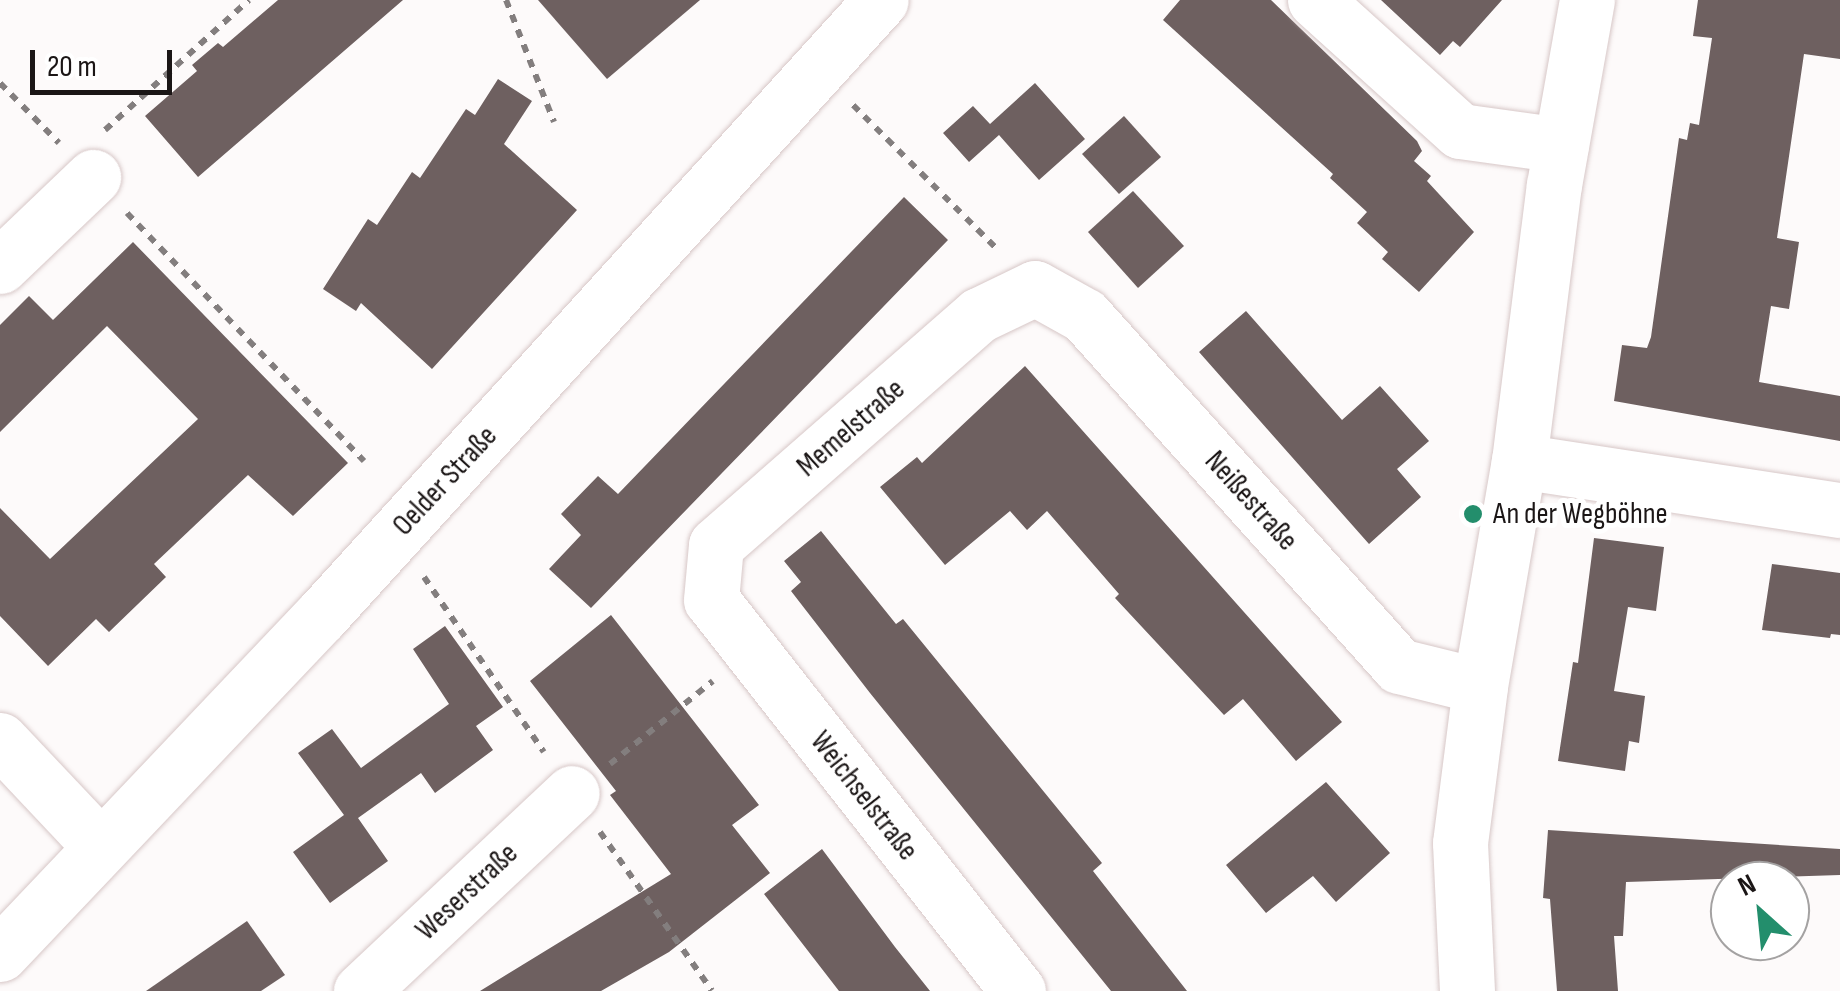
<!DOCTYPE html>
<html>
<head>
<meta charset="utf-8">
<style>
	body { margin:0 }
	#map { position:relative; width:1840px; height:991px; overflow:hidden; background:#fdfafa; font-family:"Sofia Sans Condensed",sans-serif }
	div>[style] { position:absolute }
	.building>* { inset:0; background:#6e6060 }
	.path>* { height:6px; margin-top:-3px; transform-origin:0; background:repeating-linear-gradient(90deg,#837e7e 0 8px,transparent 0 16px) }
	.roads { filter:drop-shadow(0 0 2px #d7c7c7) drop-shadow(0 0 2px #d7c7c7) }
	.minor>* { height:55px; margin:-27.5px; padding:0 27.5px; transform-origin:27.5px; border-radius:27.5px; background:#fff }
	.dots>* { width:28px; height:28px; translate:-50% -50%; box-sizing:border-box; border:5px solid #fff; border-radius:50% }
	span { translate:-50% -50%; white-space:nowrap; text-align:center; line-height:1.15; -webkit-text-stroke:10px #fff; paint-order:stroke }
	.street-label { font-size:30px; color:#1b1616 }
	.poi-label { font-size:30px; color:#1b1616 }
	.left { translate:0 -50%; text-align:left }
	.north { position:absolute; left:1710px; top:861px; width:100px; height:100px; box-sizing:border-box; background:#fff; border:2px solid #a4a2a2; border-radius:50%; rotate:333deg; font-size:28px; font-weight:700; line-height:40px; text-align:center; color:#1b1616 }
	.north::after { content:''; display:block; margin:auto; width:35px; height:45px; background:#238e6c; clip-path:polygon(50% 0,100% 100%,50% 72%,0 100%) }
	.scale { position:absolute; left:30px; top:50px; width:142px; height:45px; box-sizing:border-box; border:5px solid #1b1616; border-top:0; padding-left:12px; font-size:30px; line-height:35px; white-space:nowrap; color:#1b1616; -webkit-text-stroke:8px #fff; paint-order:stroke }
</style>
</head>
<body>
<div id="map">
	<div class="building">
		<div style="clip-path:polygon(278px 0,403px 0,198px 177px,145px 116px,197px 71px,192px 65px,218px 43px,223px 47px)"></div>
		<div style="clip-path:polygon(538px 0,700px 0,607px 79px)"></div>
		<div style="clip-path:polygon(1180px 0,1271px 0,1417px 141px,1422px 151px,1414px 161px,1431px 176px,1427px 181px,1474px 232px,1419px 292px,1382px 259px,1388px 252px,1357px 223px,1367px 212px,1330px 178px,1333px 174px,1163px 20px)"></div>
		<div style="clip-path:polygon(1381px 0,1502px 0,1460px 47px,1453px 41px,1440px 55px)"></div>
		<div style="clip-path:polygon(1698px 0,1840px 0,1840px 59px,1804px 54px,1777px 238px,1799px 242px,1789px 309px,1771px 306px,1759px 382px,1840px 396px,1840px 441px,1614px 401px,1622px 345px,1647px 348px,1651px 337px,1679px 138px,1687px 140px,1690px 123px,1699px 125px,1712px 38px,1693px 36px)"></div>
		<div style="clip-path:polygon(498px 79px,532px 101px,504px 144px,577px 210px,432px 369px,361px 303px,356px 311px,323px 289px,368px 219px,377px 225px,412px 172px,420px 178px,466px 109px,475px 115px)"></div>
		<div style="clip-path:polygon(1035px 83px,1085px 139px,1039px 180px,999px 135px,969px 162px,943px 133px,973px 106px,990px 124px)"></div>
		<div style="clip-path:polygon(1124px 116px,1161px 157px,1119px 194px,1082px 154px)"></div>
		<div style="clip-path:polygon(1133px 191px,1184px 246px,1138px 288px,1088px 232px)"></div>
		<div style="clip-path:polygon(904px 197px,948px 240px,591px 608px,549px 569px,581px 535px,561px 514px,598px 476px,618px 494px)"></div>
		<div style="clip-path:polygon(133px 242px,348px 463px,293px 516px,248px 475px,154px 564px,166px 577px,109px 632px,96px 619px,48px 666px,0 616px,0 508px,50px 559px,198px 419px,107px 326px,0 432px,0 325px,29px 296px,53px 320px)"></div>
		<div style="clip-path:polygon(1246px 311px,1342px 420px,1380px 386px,1429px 441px,1397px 469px,1421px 497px,1369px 544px,1199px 352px)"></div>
		<div style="clip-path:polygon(1025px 366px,1342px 722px,1296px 761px,1243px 699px,1224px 715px,1115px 598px,1119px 594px,1047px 511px,1027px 530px,1010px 511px,945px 565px,880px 487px,917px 457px,922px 463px)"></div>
		<div style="clip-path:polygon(821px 531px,896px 624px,903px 619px,1102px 863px,1093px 871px,1187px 991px,1111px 991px,870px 693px,791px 591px,801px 582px,784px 561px)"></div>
		<div style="clip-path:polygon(1594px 538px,1664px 547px,1656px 611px,1628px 607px,1614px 691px,1645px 696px,1639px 743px,1629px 741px,1625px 771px,1558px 761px,1573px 662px,1578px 663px)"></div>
		<div style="clip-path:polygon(1772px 564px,1840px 573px,1840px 635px,1831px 634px,1830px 638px,1762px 630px)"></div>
		<div style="clip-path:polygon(611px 615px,759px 805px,732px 825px,770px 873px,669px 952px,601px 991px,480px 991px,671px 874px,610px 795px,616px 791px,530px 681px)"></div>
		<div style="clip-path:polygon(445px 626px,503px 707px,476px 726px,493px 750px,435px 793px,421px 773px,358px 818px,388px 861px,330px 903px,293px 852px,344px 815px,298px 753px,332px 729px,361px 768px,449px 704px,413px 649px)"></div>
		<div style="clip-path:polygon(1326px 782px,1390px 853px,1336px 902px,1313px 876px,1266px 913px,1226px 865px)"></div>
		<div style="clip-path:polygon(1548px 830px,1840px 849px,1840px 875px,1626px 882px,1623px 936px,1614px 936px,1618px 991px,1557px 991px,1550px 899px,1543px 898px)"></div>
		<div style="clip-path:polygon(822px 849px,895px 947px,930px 991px,839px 991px,764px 894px)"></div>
		<div style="clip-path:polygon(247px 921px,285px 975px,261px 991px,146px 991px)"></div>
	</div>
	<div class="path">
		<div style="left:506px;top:0;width:131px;rotate:68.5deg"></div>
		<div style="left:0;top:83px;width:84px;rotate:45.5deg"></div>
		<div style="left:853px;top:105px;width:206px;rotate:45deg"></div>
		<div style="left:105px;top:130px;width:194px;rotate:-42.1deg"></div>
		<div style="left:127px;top:213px;width:343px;rotate:46.3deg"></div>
		<div style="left:424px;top:577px;width:212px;rotate:55.6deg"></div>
		<div style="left:610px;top:764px;width:132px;rotate:-38.9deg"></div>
		<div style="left:600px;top:832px;width:194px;rotate:54.8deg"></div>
	</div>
	<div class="roads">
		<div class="minor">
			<div style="left:1315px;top:0;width:195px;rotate:42.1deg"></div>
			<div style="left:1460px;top:131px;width:102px;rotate:7.9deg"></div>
			<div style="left:0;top:266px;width:129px;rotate:-43.7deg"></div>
			<div style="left:1519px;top:461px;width:325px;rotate:8.7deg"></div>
			<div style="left:0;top:740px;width:147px;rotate:46.7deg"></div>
			<div style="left:0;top:954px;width:466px;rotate:-46.5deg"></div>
			<div style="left:321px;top:616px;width:832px;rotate:-47.73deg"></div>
			<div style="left:361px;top:991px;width:289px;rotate:-43.2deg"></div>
			<div style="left:1018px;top:991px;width:497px;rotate:-128.1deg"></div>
			<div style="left:711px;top:600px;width:55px;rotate:-84.8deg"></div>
			<div style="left:716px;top:545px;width:349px;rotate:-41.2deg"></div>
			<div style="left:979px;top:315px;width:62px;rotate:-25.7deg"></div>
			<div style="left:1035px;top:288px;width:57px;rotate:29.2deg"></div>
			<div style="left:1085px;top:316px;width:470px;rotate:48.1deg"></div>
			<div style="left:1399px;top:666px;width:83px;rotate:13.9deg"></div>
			<div style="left:1467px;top:991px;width:148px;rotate:-92.7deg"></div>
			<div style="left:1460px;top:843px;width:158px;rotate:-82.7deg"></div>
			<div style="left:1480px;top:686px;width:228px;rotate:-80.2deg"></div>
			<div style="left:1519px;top:461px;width:278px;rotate:-82.8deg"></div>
			<div style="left:1554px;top:185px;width:188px;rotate:-79.9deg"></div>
		</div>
	</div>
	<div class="dots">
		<div style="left:1473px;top:514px;background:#238e6c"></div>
	</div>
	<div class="street-label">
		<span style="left:851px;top:428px;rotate:-41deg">Memelstraße</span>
		<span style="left:445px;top:481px;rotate:-47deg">Oelder Straße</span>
		<span style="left:1251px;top:501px;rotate:48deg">Neißestraße</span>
		<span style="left:864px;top:796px;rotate:52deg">Weichselstraße</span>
		<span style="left:467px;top:892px;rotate:-43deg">Weserstraße</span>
	</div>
	<div class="poi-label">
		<span class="left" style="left:1493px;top:514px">An der Wegböhne</span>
	</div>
	<div class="north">N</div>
	<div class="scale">20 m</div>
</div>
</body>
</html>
